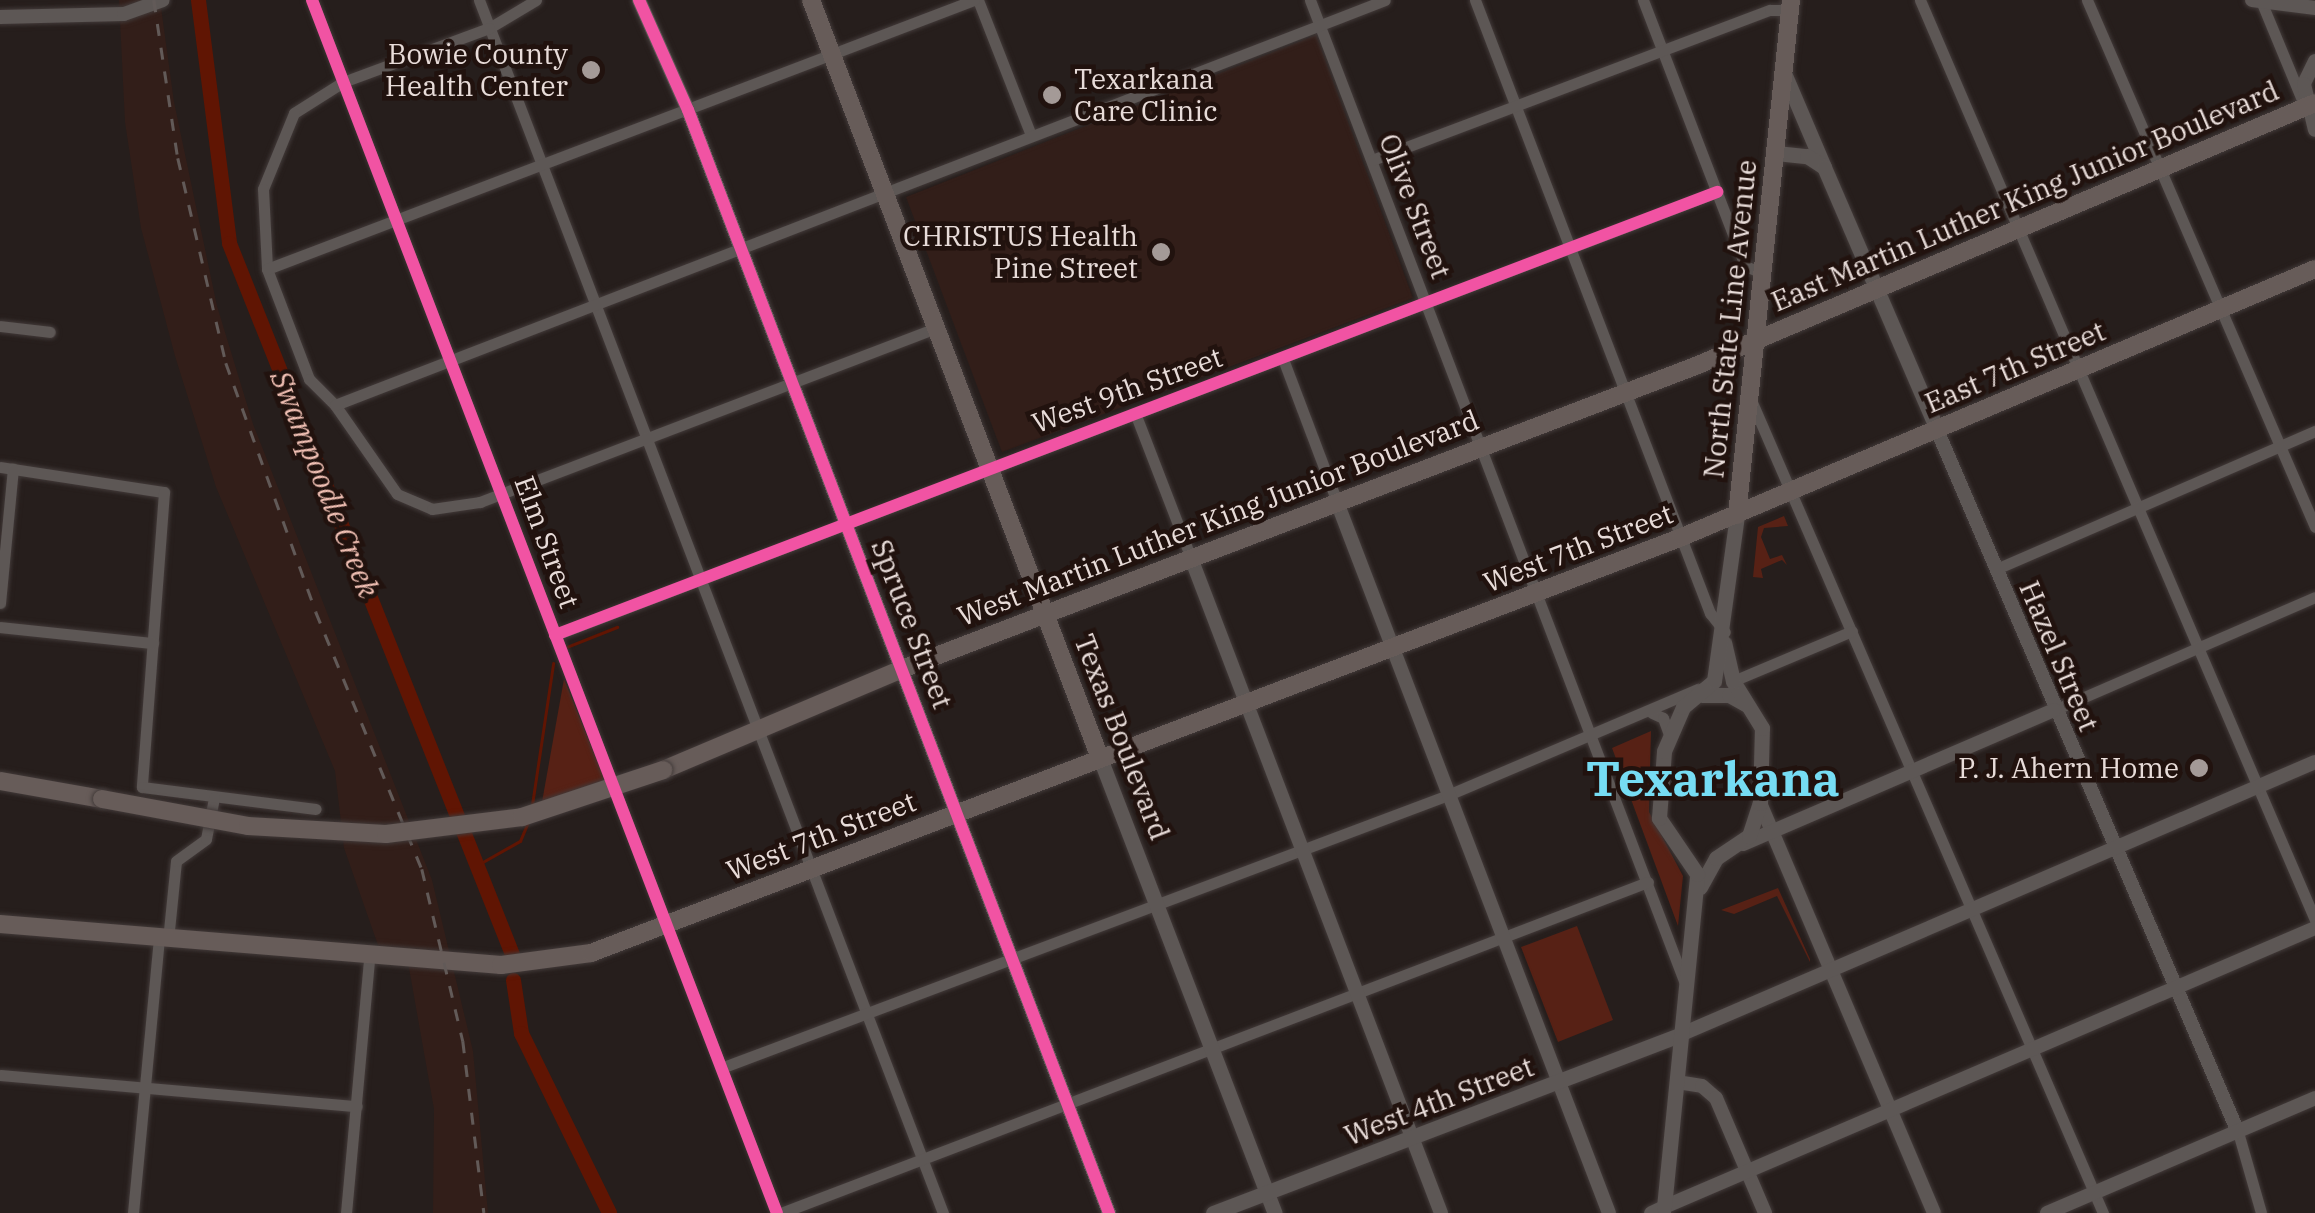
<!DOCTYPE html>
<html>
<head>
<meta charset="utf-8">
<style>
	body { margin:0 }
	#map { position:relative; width:2315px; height:1213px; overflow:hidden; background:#261e1c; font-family:"IBM Plex Serif",serif }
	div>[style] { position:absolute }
	.built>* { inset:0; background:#321e19 }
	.green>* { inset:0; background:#572115 }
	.stream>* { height:2.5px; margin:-1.25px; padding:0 1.25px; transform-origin:1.25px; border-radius:1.25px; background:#601503 }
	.river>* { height:15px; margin:-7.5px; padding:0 7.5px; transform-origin:7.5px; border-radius:7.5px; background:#601503 }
	.roads { filter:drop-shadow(0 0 2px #423a39) drop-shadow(0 0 2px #423a39) }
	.minor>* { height:11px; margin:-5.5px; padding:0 5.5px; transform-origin:5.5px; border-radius:5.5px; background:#5d5755 }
	.tertiary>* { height:14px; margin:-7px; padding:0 7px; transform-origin:7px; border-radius:7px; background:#5d5755 }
	.secondary>* { height:15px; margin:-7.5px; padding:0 7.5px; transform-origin:7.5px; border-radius:7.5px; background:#5d5755 }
	.primary>* { height:18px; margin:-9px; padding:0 9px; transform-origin:9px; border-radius:9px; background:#675c59 }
	.rail>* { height:2.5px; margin-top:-1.25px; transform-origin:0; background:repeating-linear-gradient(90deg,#625a58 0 12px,transparent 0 24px) }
	.bridges { filter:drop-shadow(0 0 2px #423a39) drop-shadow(0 0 2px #423a39) }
	.primary-bridge>* { height:18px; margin:-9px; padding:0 9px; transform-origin:9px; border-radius:9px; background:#675c59 }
	.cycleway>* { height:12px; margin:-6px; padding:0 6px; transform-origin:6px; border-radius:6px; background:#f153a3 }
	.dots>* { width:28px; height:28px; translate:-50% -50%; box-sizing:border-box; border:5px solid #21120e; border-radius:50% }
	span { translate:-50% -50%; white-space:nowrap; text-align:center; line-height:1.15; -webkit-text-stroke:9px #21120e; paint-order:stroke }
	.poi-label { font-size:28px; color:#e8dcd9 }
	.right { translate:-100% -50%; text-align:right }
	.left { translate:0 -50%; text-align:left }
	.street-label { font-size:28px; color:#e8dcd9 }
	.water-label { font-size:30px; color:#f0bfb3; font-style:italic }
	.town-label { font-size:48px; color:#76dcf3; font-weight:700 }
</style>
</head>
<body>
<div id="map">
	<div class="built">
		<div style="clip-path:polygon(119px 0,160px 0,174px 102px,217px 306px,253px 424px,432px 880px,473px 1051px,488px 1213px,433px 1213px,434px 1109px,406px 951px,379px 948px,344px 848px,335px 771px,216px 487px,175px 356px,141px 228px,125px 122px)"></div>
		<div style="clip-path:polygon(1316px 35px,1413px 298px,1002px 452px,906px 197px)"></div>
	</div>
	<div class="green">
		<div style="clip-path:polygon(1784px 516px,1788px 526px,1764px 528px,1761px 537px,1770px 559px,1782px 555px,1787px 565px,1782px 560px,1761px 569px,1763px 578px,1753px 577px,1758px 527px)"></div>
		<div style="clip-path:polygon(564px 679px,606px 783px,542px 802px)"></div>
		<div style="clip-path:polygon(1651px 731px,1649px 812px,1683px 876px,1678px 926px,1612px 748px)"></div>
		<div style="clip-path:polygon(1778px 888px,1810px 959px,1810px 962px,1777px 896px,1734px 914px,1721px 910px)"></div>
		<div style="clip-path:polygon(1577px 926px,1613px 1020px,1558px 1042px,1521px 947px)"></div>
	</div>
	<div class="stream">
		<div style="left:567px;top:647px;width:54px;rotate:-21.8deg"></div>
		<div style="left:532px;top:805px;width:143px;rotate:-81.5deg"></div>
		<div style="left:474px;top:867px;width:53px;rotate:-29.5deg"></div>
		<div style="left:520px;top:841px;width:21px;rotate:-67deg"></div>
	</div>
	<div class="river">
		<div style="left:198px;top:0;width:245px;rotate:82.7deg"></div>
		<div style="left:229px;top:243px;width:765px;rotate:68.3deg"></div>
		<div style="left:513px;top:980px;width:54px;rotate:81.4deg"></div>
		<div style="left:521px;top:1033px;width:200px;rotate:63.9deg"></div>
	</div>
	<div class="roads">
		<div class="minor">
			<div style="left:312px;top:0;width:1299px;rotate:69.03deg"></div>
			<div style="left:479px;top:0;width:1299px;rotate:69.07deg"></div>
			<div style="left:536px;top:0;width:55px;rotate:149.2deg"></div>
			<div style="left:489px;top:28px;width:156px;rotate:159.7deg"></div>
			<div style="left:343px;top:82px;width:58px;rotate:147.7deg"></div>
			<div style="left:294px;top:113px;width:82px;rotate:112.2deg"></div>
			<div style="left:263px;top:189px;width:80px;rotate:87.1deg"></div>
			<div style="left:267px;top:269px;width:118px;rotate:69.1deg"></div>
			<div style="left:309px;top:379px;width:37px;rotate:45deg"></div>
			<div style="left:335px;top:405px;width:108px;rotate:55.1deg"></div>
			<div style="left:397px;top:494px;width:38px;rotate:23deg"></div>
			<div style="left:432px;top:509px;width:49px;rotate:-8.3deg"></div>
			<div style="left:480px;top:502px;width:487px;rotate:-20.9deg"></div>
			<div style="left:978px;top:0;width:145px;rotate:68.6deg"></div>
			<div style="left:1310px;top:0;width:1050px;rotate:69.13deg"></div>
			<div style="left:1475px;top:0;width:657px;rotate:69.03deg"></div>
			<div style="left:1710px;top:613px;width:24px;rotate:52deg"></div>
			<div style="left:1643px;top:0;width:285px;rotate:69deg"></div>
			<div style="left:1745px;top:266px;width:19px;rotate:21deg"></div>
			<div style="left:1920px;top:0;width:1001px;rotate:66.76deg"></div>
			<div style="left:2087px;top:0;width:574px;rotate:66.6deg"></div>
			<div style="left:2261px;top:1px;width:115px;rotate:67.5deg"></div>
			<div style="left:1372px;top:160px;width:425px;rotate:-20.7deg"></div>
			<div style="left:1770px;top:10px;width:20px"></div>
			<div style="left:267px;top:269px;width:756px;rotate:-20.83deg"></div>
			<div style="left:0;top:326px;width:50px;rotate:6.8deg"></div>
			<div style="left:1283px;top:359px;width:153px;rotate:69.3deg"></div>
			<div style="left:1751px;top:400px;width:886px;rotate:66.59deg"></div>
			<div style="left:335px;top:405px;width:1125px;rotate:-21.09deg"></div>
			<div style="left:1135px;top:413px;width:155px;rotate:68.9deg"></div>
			<div style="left:0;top:467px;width:166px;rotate:8.7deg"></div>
			<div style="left:164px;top:492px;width:296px;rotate:94.3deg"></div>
			<div style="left:142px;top:787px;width:175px;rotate:7.2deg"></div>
			<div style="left:1996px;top:569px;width:348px;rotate:-23.4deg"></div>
			<div style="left:0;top:603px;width:135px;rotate:-84.5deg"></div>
			<div style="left:0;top:627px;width:154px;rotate:6deg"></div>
			<div style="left:555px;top:635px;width:1244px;rotate:-20.87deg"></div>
			<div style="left:1733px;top:681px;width:129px;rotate:-22.8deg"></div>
			<div style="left:2054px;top:710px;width:284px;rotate:-23.4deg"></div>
			<div style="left:1652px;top:713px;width:12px;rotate:24deg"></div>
			<div style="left:1663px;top:718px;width:15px;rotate:70deg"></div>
			<div style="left:168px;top:940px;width:79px;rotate:-84.2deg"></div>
			<div style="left:176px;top:861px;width:37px;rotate:-36deg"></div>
			<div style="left:206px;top:839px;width:42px;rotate:-79deg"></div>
			<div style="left:721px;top:1068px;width:777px;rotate:-20.58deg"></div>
			<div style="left:1448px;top:795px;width:272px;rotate:-23deg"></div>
			<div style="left:0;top:1075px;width:358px;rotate:5deg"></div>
			<div style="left:2238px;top:1132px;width:84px;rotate:74.1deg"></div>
			<div style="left:133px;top:1213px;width:275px;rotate:-84.6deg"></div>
			<div style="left:346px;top:1213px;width:256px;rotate:-84.8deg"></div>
			<div style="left:781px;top:1213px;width:928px;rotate:-20.9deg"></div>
		</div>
		<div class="tertiary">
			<div style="left:639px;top:0;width:120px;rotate:66deg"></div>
			<div style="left:688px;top:110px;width:1181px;rotate:69.11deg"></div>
			<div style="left:2252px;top:0;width:64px;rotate:7.2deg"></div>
			<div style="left:0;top:17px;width:124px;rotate:-1.4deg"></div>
			<div style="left:124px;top:14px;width:41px;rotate:-19.7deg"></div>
			<div style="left:2315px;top:61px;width:25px;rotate:116deg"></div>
			<div style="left:2304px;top:84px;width:47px;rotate:76.6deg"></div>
			<div style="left:1937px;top:430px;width:764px;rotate:66.79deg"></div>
			<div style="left:1337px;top:502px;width:761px;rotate:69.07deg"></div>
			<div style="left:1191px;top:558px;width:701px;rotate:69.11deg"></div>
			<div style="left:1760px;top:803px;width:445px;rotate:67deg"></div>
			<div style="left:1743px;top:844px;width:339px;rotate:-23.3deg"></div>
			<div style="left:1682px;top:1034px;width:689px;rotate:-23.25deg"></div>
			<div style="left:1677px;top:1082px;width:25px;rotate:9deg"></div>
			<div style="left:1702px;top:1086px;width:18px;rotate:41deg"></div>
			<div style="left:1716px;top:1098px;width:125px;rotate:66.9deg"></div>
			<div style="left:1664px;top:1213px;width:6px;rotate:-90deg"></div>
			<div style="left:1664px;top:1207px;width:708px;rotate:-23.2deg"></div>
			<div style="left:2047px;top:1213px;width:292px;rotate:-23.2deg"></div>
		</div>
		<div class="secondary">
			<div style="left:1784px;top:73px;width:102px;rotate:66.9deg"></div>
			<div style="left:1776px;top:153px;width:31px;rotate:6deg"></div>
			<div style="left:1807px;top:156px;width:20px;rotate:33deg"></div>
			<div style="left:1824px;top:167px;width:286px;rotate:66.7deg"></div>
			<div style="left:1702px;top:695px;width:27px"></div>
			<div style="left:1729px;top:695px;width:21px;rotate:29deg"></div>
			<div style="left:1100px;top:758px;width:487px;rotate:69deg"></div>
			<div style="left:1700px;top:887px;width:33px;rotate:-61deg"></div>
			<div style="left:1716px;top:858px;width:40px;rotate:-34deg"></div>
			<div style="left:1749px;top:836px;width:35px;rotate:-72deg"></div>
			<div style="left:1760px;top:803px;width:75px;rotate:-88.5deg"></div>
			<div style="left:1762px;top:728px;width:55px;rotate:-121.7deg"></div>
			<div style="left:1733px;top:681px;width:39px;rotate:-103deg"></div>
			<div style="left:1213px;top:1213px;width:502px;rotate:-20.89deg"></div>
			<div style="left:1651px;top:1213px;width:14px;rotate:-25deg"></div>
			<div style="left:1664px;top:1207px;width:335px;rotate:-84.3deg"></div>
			<div style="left:1697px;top:874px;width:68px;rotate:-124.2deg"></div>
			<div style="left:1659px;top:818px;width:67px;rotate:-85.7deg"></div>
			<div style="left:1664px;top:751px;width:48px;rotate:-66.6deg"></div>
			<div style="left:1683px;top:707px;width:40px;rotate:-40deg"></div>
			<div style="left:1714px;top:681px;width:168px;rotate:-82.1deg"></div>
		</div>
		<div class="primary">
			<div style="left:811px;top:0;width:811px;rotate:69.13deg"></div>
			<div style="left:1737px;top:515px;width:518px;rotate:-84.01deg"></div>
			<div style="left:663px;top:770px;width:259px;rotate:-22.9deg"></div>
			<div style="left:902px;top:669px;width:852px;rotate:-20.9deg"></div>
			<div style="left:1698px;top:365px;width:670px;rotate:-23.01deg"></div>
			<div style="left:0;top:781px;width:104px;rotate:10deg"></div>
			<div style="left:0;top:924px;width:503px;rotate:4.68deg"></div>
			<div style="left:501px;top:965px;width:91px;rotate:-7.6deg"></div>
			<div style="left:591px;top:953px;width:1168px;rotate:-20.87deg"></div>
			<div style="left:1682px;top:537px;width:687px;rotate:-22.95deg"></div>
		</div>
	</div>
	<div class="rail">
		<div style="left:154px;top:0;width:160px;rotate:81.4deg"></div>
		<div style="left:178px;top:158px;width:211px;rotate:76.8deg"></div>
		<div style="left:226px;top:363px;width:265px;rotate:70.1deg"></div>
		<div style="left:316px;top:612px;width:278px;rotate:67.6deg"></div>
		<div style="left:422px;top:869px;width:177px;rotate:76.6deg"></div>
		<div style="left:463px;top:1041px;width:173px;rotate:83deg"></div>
	</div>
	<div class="bridges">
		<div class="primary-bridge">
			<div style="left:102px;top:799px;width:148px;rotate:10.5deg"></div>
			<div style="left:248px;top:826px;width:138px;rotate:3.3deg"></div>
			<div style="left:386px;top:834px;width:137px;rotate:-7.1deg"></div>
			<div style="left:522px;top:817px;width:149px;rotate:-18.4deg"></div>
		</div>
	</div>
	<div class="cycleway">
		<div style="left:312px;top:0;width:1299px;rotate:69.03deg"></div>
		<div style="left:639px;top:0;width:120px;rotate:66deg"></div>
		<div style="left:688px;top:110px;width:1181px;rotate:69.11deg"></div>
		<div style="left:555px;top:635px;width:1244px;rotate:-20.87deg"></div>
	</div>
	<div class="dots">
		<div style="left:591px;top:70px;background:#a49a97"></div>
		<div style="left:1052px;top:95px;background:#a49a97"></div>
		<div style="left:1161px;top:252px;background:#a49a97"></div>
		<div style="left:2199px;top:768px;background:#a49a97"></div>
	</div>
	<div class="poi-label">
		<span class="right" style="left:568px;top:70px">Bowie County<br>Health Center</span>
		<span class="left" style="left:1074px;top:95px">Texarkana<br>Care Clinic</span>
		<span class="right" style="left:1138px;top:252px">CHRISTUS Health<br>Pine Street</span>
		<span class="right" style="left:2179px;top:768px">P. J. Ahern Home</span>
	</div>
	<div class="street-label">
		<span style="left:2025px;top:196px;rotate:-23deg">East Martin Luther King Junior Boulevard</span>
		<span style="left:1415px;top:206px;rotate:69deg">Olive Street</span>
		<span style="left:1730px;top:319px;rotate:-84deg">North State Line Avenue</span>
		<span style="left:2015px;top:367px;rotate:-23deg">East 7th Street</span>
		<span style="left:1127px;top:390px;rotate:-20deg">West 9th Street</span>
		<span style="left:1218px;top:518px;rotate:-21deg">West Martin Luther King Junior Boulevard</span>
		<span style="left:547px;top:542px;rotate:70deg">Elm Street</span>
		<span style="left:1578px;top:548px;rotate:-21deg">West 7th Street</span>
		<span style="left:912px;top:624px;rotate:69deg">Spruce Street</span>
		<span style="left:2059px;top:656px;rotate:67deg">Hazel Street</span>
		<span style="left:1122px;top:737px;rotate:69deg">Texas Boulevard</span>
		<span style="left:821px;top:836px;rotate:-21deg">West 7th Street</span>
		<span style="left:1439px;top:1101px;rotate:-21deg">West 4th Street</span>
	</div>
	<div class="water-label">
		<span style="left:325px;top:484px;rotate:68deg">Swampoodle Creek</span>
	</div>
	<div class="town-label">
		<span style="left:1713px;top:779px">Texarkana</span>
	</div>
</div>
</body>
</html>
